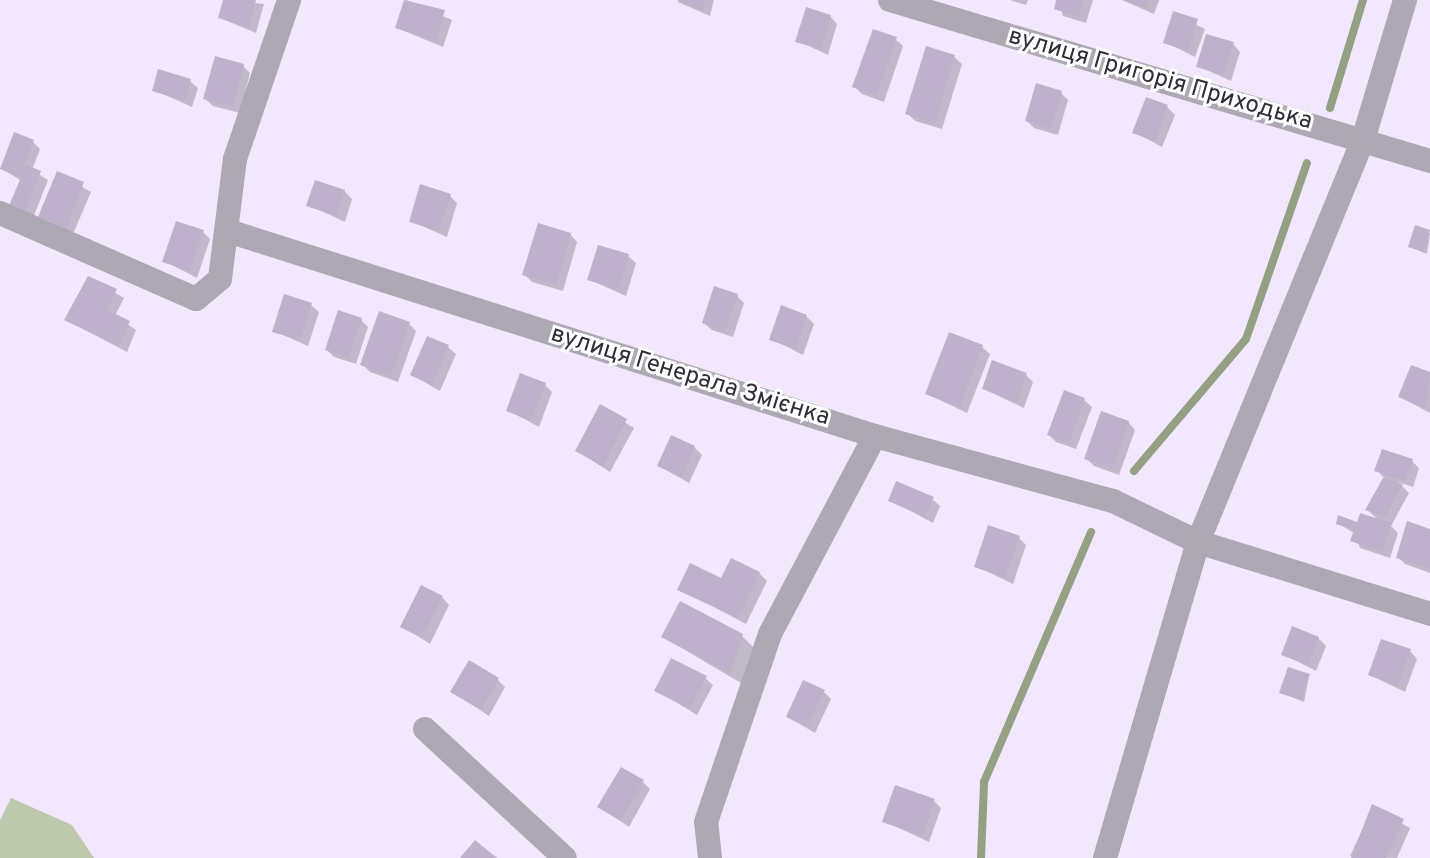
<!DOCTYPE html>
<html>
<head>
<meta charset="utf-8">
<style>
	body { margin:0 }
	#map { position:relative; width:1430px; height:858px; overflow:hidden; background:#f2e7fc; font-family:Overpass,sans-serif }
	div>[style] { position:absolute }
	.green>* { inset:0; background:#bdc9ad }
	.shadow>* { inset:0; background:#0003 }
	.stream>* { height:8px; margin:-4px; padding:0 4px; transform-origin:4px; border-radius:4px; background:#94a084 }
	.building>* { inset:0; background:#bfb0cc }
	.minor>* { height:24px; margin:-12px; padding:0 12px; transform-origin:12px; border-radius:12px; background:#ada8b3 }
	span { translate:-50% -50%; white-space:nowrap; text-align:center; line-height:1.15; -webkit-text-stroke:6px #fff; paint-order:stroke }
	.street-label { font-size:24px; color:#312c36 }
</style>
</head>
<body>
<div id="map">
	<div class="green">
		<div style="clip-path:polygon(11px 798px,72px 825px,94px 858px,0 858px,0 820px)"></div>
	</div>
	<div class="shadow">
		<div style="clip-path:polygon(225px 0,264px 4px,256px 33px,220px 18px)"></div>
		<div style="clip-path:polygon(406px 0,452px 20px,443px 47px,397px 28px)"></div>
		<div style="clip-path:polygon(714px 0,710px 16px,678px 2px,679px 0)"></div>
		<div style="clip-path:polygon(1010px 0,1028px 0,1026px 5px)"></div>
		<div style="clip-path:polygon(1058px 0,1093px 0,1086px 23px,1063px 16px)"></div>
		<div style="clip-path:polygon(1122px 0,1159px 0,1154px 14px)"></div>
		<div style="clip-path:polygon(1174px 14px,1205px 29px,1195px 57px,1165px 42px)"></div>
		<div style="clip-path:polygon(830px 16px,837px 24px,828px 55px,798px 41px)"></div>
		<div style="clip-path:polygon(895px 39px,903px 46px,884px 102px,862px 94px,855px 87px)"></div>
		<div style="clip-path:polygon(1233px 44px,1240px 52px,1231px 81px,1198px 66px)"></div>
		<div style="clip-path:polygon(954px 57px,962px 64px,942px 129px,915px 121px,907px 113px)"></div>
		<div style="clip-path:polygon(243px 66px,250px 73px,240px 113px,213px 106px,205px 99px)"></div>
		<div style="clip-path:polygon(190px 81px,198px 88px,192px 107px,154px 90px)"></div>
		<div style="clip-path:polygon(1061px 93px,1068px 100px,1058px 135px,1034px 128px,1027px 121px)"></div>
		<div style="clip-path:polygon(1167px 107px,1175px 115px,1162px 147px,1134px 132px)"></div>
		<div style="clip-path:polygon(33px 142px,40px 149px,32px 170px,48px 180px,33px 218px,19px 213px,22px 181px,2px 169px)"></div>
		<div style="clip-path:polygon(59px 174px,91px 192px,73px 234px,41px 216px)"></div>
		<div style="clip-path:polygon(344px 191px,352px 199px,345px 222px,309px 205px)"></div>
		<div style="clip-path:polygon(450px 196px,457px 203px,447px 237px,411px 221px)"></div>
		<div style="clip-path:polygon(1416px 228px,1430px 233px,1427px 254px,1410px 247px)"></div>
		<div style="clip-path:polygon(203px 232px,210px 239px,197px 278px,164px 261px)"></div>
		<div style="clip-path:polygon(570px 234px,577px 242px,563px 291px,532px 282px,525px 275px)"></div>
		<div style="clip-path:polygon(628px 256px,636px 263px,626px 296px,590px 280px)"></div>
		<div style="clip-path:polygon(89px 278px,124px 298px,115px 316px,136px 330px,127px 352px,66px 320px)"></div>
		<div style="clip-path:polygon(737px 296px,744px 303px,733px 337px,712px 330px,704px 323px)"></div>
		<div style="clip-path:polygon(311px 305px,319px 312px,308px 346px,274px 331px)"></div>
		<div style="clip-path:polygon(806px 316px,814px 324px,803px 355px,772px 339px)"></div>
		<div style="clip-path:polygon(361px 320px,368px 327px,356px 364px,334px 357px,327px 350px)"></div>
		<div style="clip-path:polygon(409px 324px,416px 331px,398px 382px,370px 372px,363px 365px)"></div>
		<div style="clip-path:polygon(448px 347px,456px 354px,440px 391px,412px 375px)"></div>
		<div style="clip-path:polygon(982px 347px,990px 354px,967px 413px,927px 394px)"></div>
		<div style="clip-path:polygon(1412px 367px,1430px 374px,1430px 413px,1400px 397px)"></div>
		<div style="clip-path:polygon(1026px 375px,1033px 382px,1024px 408px,984px 389px)"></div>
		<div style="clip-path:polygon(545px 385px,552px 392px,539px 427px,508px 410px)"></div>
		<div style="clip-path:polygon(1084px 400px,1092px 407px,1076px 449px,1056px 442px,1049px 435px)"></div>
		<div style="clip-path:polygon(600px 407px,634px 428px,610px 472px,577px 451px)"></div>
		<div style="clip-path:polygon(1128px 422px,1135px 430px,1119px 475px,1094px 466px,1086px 458px)"></div>
		<div style="clip-path:polygon(694px 447px,702px 455px,689px 483px,659px 466px)"></div>
		<div style="clip-path:polygon(1412px 461px,1419px 468px,1413px 487px,1398px 482px,1409px 493px,1391px 526px,1398px 533px,1390px 558px,1360px 548px,1355px 534px,1338px 523px,1379px 521px,1367px 509px,1385px 479px,1377px 470px)"></div>
		<div style="clip-path:polygon(932px 499px,940px 506px,933px 523px,890px 500px)"></div>
		<div style="clip-path:polygon(1430px 531px,1430px 573px,1405px 564px,1398px 557px)"></div>
		<div style="clip-path:polygon(1019px 538px,1026px 545px,1013px 584px,976px 566px)"></div>
		<div style="clip-path:polygon(759px 573px,767px 581px,746px 624px,680px 589px)"></div>
		<div style="clip-path:polygon(442px 597px,449px 605px,430px 644px,402px 626px)"></div>
		<div style="clip-path:polygon(741px 635px,753px 647px,741px 683px,663px 637px)"></div>
		<div style="clip-path:polygon(1318px 638px,1326px 646px,1316px 671px,1283px 654px)"></div>
		<div style="clip-path:polygon(1410px 651px,1417px 659px,1405px 692px,1370px 675px)"></div>
		<div style="clip-path:polygon(1309px 676px,1304px 702px,1282px 693px)"></div>
		<div style="clip-path:polygon(705px 678px,713px 685px,697px 715px,656px 690px)"></div>
		<div style="clip-path:polygon(498px 680px,505px 687px,489px 716px,453px 692px)"></div>
		<div style="clip-path:polygon(823px 691px,831px 699px,815px 733px,788px 717px)"></div>
		<div style="clip-path:polygon(643px 782px,650px 789px,629px 827px,600px 807px)"></div>
		<div style="clip-path:polygon(933px 800px,941px 808px,929px 842px,884px 821px)"></div>
		<div style="clip-path:polygon(1373px 807px,1410px 828px,1397px 858px,1350px 856px)"></div>
	</div>
	<div class="stream">
		<div style="left:1330px;top:108px;width:113px;rotate:-73deg"></div>
		<div style="left:1134px;top:471px;width:173px;rotate:-49.7deg"></div>
		<div style="left:1246px;top:339px;width:186px;rotate:-70.9deg"></div>
		<div style="left:981px;top:858px;width:76px;rotate:-87.7deg"></div>
		<div style="left:984px;top:782px;width:272px;rotate:-66.8deg"></div>
	</div>
	<div class="building">
		<div style="clip-path:polygon(223px 0,256px 0,249px 27px,218px 18px)"></div>
		<div style="clip-path:polygon(404px 0,445px 10px,436px 41px,395px 28px)"></div>
		<div style="clip-path:polygon(677px 0,705px 0,703px 10px)"></div>
		<div style="clip-path:polygon(1056px 0,1084px 0,1079px 17px,1054px 9px)"></div>
		<div style="clip-path:polygon(1124px 0,1149px 0,1146px 8px)"></div>
		<div style="clip-path:polygon(806px 7px,831px 15px,821px 49px,795px 42px)"></div>
		<div style="clip-path:polygon(1173px 11px,1198px 19px,1188px 51px,1163px 43px)"></div>
		<div style="clip-path:polygon(873px 29px,897px 37px,876px 96px,852px 87px)"></div>
		<div style="clip-path:polygon(1206px 34px,1234px 42px,1224px 75px,1196px 67px)"></div>
		<div style="clip-path:polygon(926px 46px,955px 55px,935px 123px,905px 114px)"></div>
		<div style="clip-path:polygon(215px 56px,244px 64px,233px 107px,203px 99px)"></div>
		<div style="clip-path:polygon(158px 69px,191px 79px,185px 101px,152px 91px)"></div>
		<div style="clip-path:polygon(1036px 83px,1062px 91px,1051px 129px,1025px 121px)"></div>
		<div style="clip-path:polygon(1146px 97px,1168px 105px,1155px 141px,1132px 133px)"></div>
		<div style="clip-path:polygon(14px 132px,34px 140px,20px 177px,0 169px)"></div>
		<div style="clip-path:polygon(26px 165px,41px 171px,25px 212px,9px 206px)"></div>
		<div style="clip-path:polygon(57px 171px,84px 182px,66px 228px,38px 217px)"></div>
		<div style="clip-path:polygon(315px 180px,345px 190px,337px 216px,306px 206px)"></div>
		<div style="clip-path:polygon(420px 184px,451px 194px,439px 231px,409px 222px)"></div>
		<div style="clip-path:polygon(176px 221px,204px 230px,190px 271px,162px 262px)"></div>
		<div style="clip-path:polygon(538px 223px,571px 233px,556px 285px,522px 275px)"></div>
		<div style="clip-path:polygon(1415px 225px,1430px 230px,1424px 252px,1408px 247px)"></div>
		<div style="clip-path:polygon(598px 245px,629px 254px,619px 289px,587px 280px)"></div>
		<div style="clip-path:polygon(88px 276px,117px 289px,107px 310px,130px 321px,119px 346px,64px 320px)"></div>
		<div style="clip-path:polygon(714px 286px,738px 294px,725px 331px,702px 323px)"></div>
		<div style="clip-path:polygon(284px 294px,312px 303px,300px 340px,272px 332px)"></div>
		<div style="clip-path:polygon(781px 305px,807px 315px,796px 349px,769px 340px)"></div>
		<div style="clip-path:polygon(338px 310px,362px 318px,348px 358px,325px 350px)"></div>
		<div style="clip-path:polygon(379px 311px,410px 322px,391px 376px,360px 365px)"></div>
		<div style="clip-path:polygon(949px 332px,983px 345px,960px 407px,925px 394px)"></div>
		<div style="clip-path:polygon(427px 336px,449px 345px,432px 385px,410px 375px)"></div>
		<div style="clip-path:polygon(992px 360px,1027px 373px,1017px 402px,982px 389px)"></div>
		<div style="clip-path:polygon(1411px 365px,1430px 372px,1426px 408px,1398px 397px)"></div>
		<div style="clip-path:polygon(520px 373px,546px 383px,531px 421px,506px 411px)"></div>
		<div style="clip-path:polygon(1064px 390px,1085px 398px,1069px 443px,1047px 435px)"></div>
		<div style="clip-path:polygon(600px 404px,627px 419px,603px 466px,575px 451px)"></div>
		<div style="clip-path:polygon(1101px 411px,1129px 421px,1112px 469px,1084px 459px)"></div>
		<div style="clip-path:polygon(671px 435px,695px 446px,682px 477px,657px 466px)"></div>
		<div style="clip-path:polygon(1382px 449px,1413px 459px,1405px 481px,1374px 471px)"></div>
		<div style="clip-path:polygon(1383px 478px,1403px 484px,1385px 517px,1365px 510px)"></div>
		<div style="clip-path:polygon(896px 481px,934px 497px,925px 517px,888px 501px)"></div>
		<div style="clip-path:polygon(1360px 513px,1392px 523px,1382px 552px,1350px 541px,1354px 530px,1336px 524px,1338px 515px,1357px 522px)"></div>
		<div style="clip-path:polygon(1407px 521px,1430px 529px,1430px 569px,1396px 558px)"></div>
		<div style="clip-path:polygon(988px 525px,1020px 536px,1005px 578px,974px 567px)"></div>
		<div style="clip-path:polygon(731px 558px,760px 572px,738px 618px,677px 590px,690px 563px,721px 578px)"></div>
		<div style="clip-path:polygon(421px 585px,443px 596px,422px 638px,400px 627px)"></div>
		<div style="clip-path:polygon(680px 601px,743px 634px,730px 673px,661px 637px)"></div>
		<div style="clip-path:polygon(1292px 626px,1319px 637px,1308px 665px,1281px 655px)"></div>
		<div style="clip-path:polygon(1381px 639px,1411px 649px,1397px 686px,1368px 675px)"></div>
		<div style="clip-path:polygon(671px 658px,707px 676px,690px 709px,654px 691px)"></div>
		<div style="clip-path:polygon(469px 660px,499px 678px,481px 710px,450px 692px)"></div>
		<div style="clip-path:polygon(1288px 667px,1310px 674px,1301px 700px,1279px 693px)"></div>
		<div style="clip-path:polygon(803px 680px,825px 690px,807px 727px,786px 717px)"></div>
		<div style="clip-path:polygon(621px 767px,644px 780px,621px 821px,597px 807px)"></div>
		<div style="clip-path:polygon(895px 785px,935px 799px,922px 836px,882px 822px)"></div>
		<div style="clip-path:polygon(1372px 804px,1404px 819px,1386px 858px,1351px 858px)"></div>
		<div style="clip-path:polygon(475px 840px,497px 858px,460px 858px)"></div>
	</div>
	<div class="minor">
		<div style="left:890px;top:0;width:563px;rotate:16.6deg"></div>
		<div style="left:0;top:213px;width:214px;rotate:23.7deg"></div>
		<div style="left:196px;top:299px;width:31px;rotate:-40deg"></div>
		<div style="left:220px;top:279px;width:121px;rotate:-82.9deg"></div>
		<div style="left:235px;top:159px;width:168px;rotate:-71.2deg"></div>
		<div style="left:228px;top:231px;width:679px;rotate:17.58deg"></div>
		<div style="left:875px;top:436px;width:247px;rotate:15.3deg"></div>
		<div style="left:1113px;top:501px;width:94px;rotate:25.8deg"></div>
		<div style="left:1198px;top:542px;width:243px;rotate:17.2deg"></div>
		<div style="left:425px;top:729px;width:190px;rotate:42.7deg"></div>
		<div style="left:710px;top:858px;width:36px;rotate:-96deg"></div>
		<div style="left:706px;top:822px;width:199px;rotate:-71.2deg"></div>
		<div style="left:770px;top:634px;width:224px;rotate:-62.1deg"></div>
		<div style="left:1105px;top:858px;width:329px;rotate:-73.6deg"></div>
		<div style="left:1198px;top:542px;width:435px;rotate:-67.7deg"></div>
		<div style="left:1363px;top:140px;width:146px;rotate:-73.3deg"></div>
	</div>
	<div class="street-label">
		<span style="left:1160px;top:80px;rotate:16deg">вулиця Григорія Приходька</span>
		<span style="left:690px;top:377px;rotate:17deg">вулиця Генерала Змієнка</span>
	</div>
</div>
</body>
</html>
